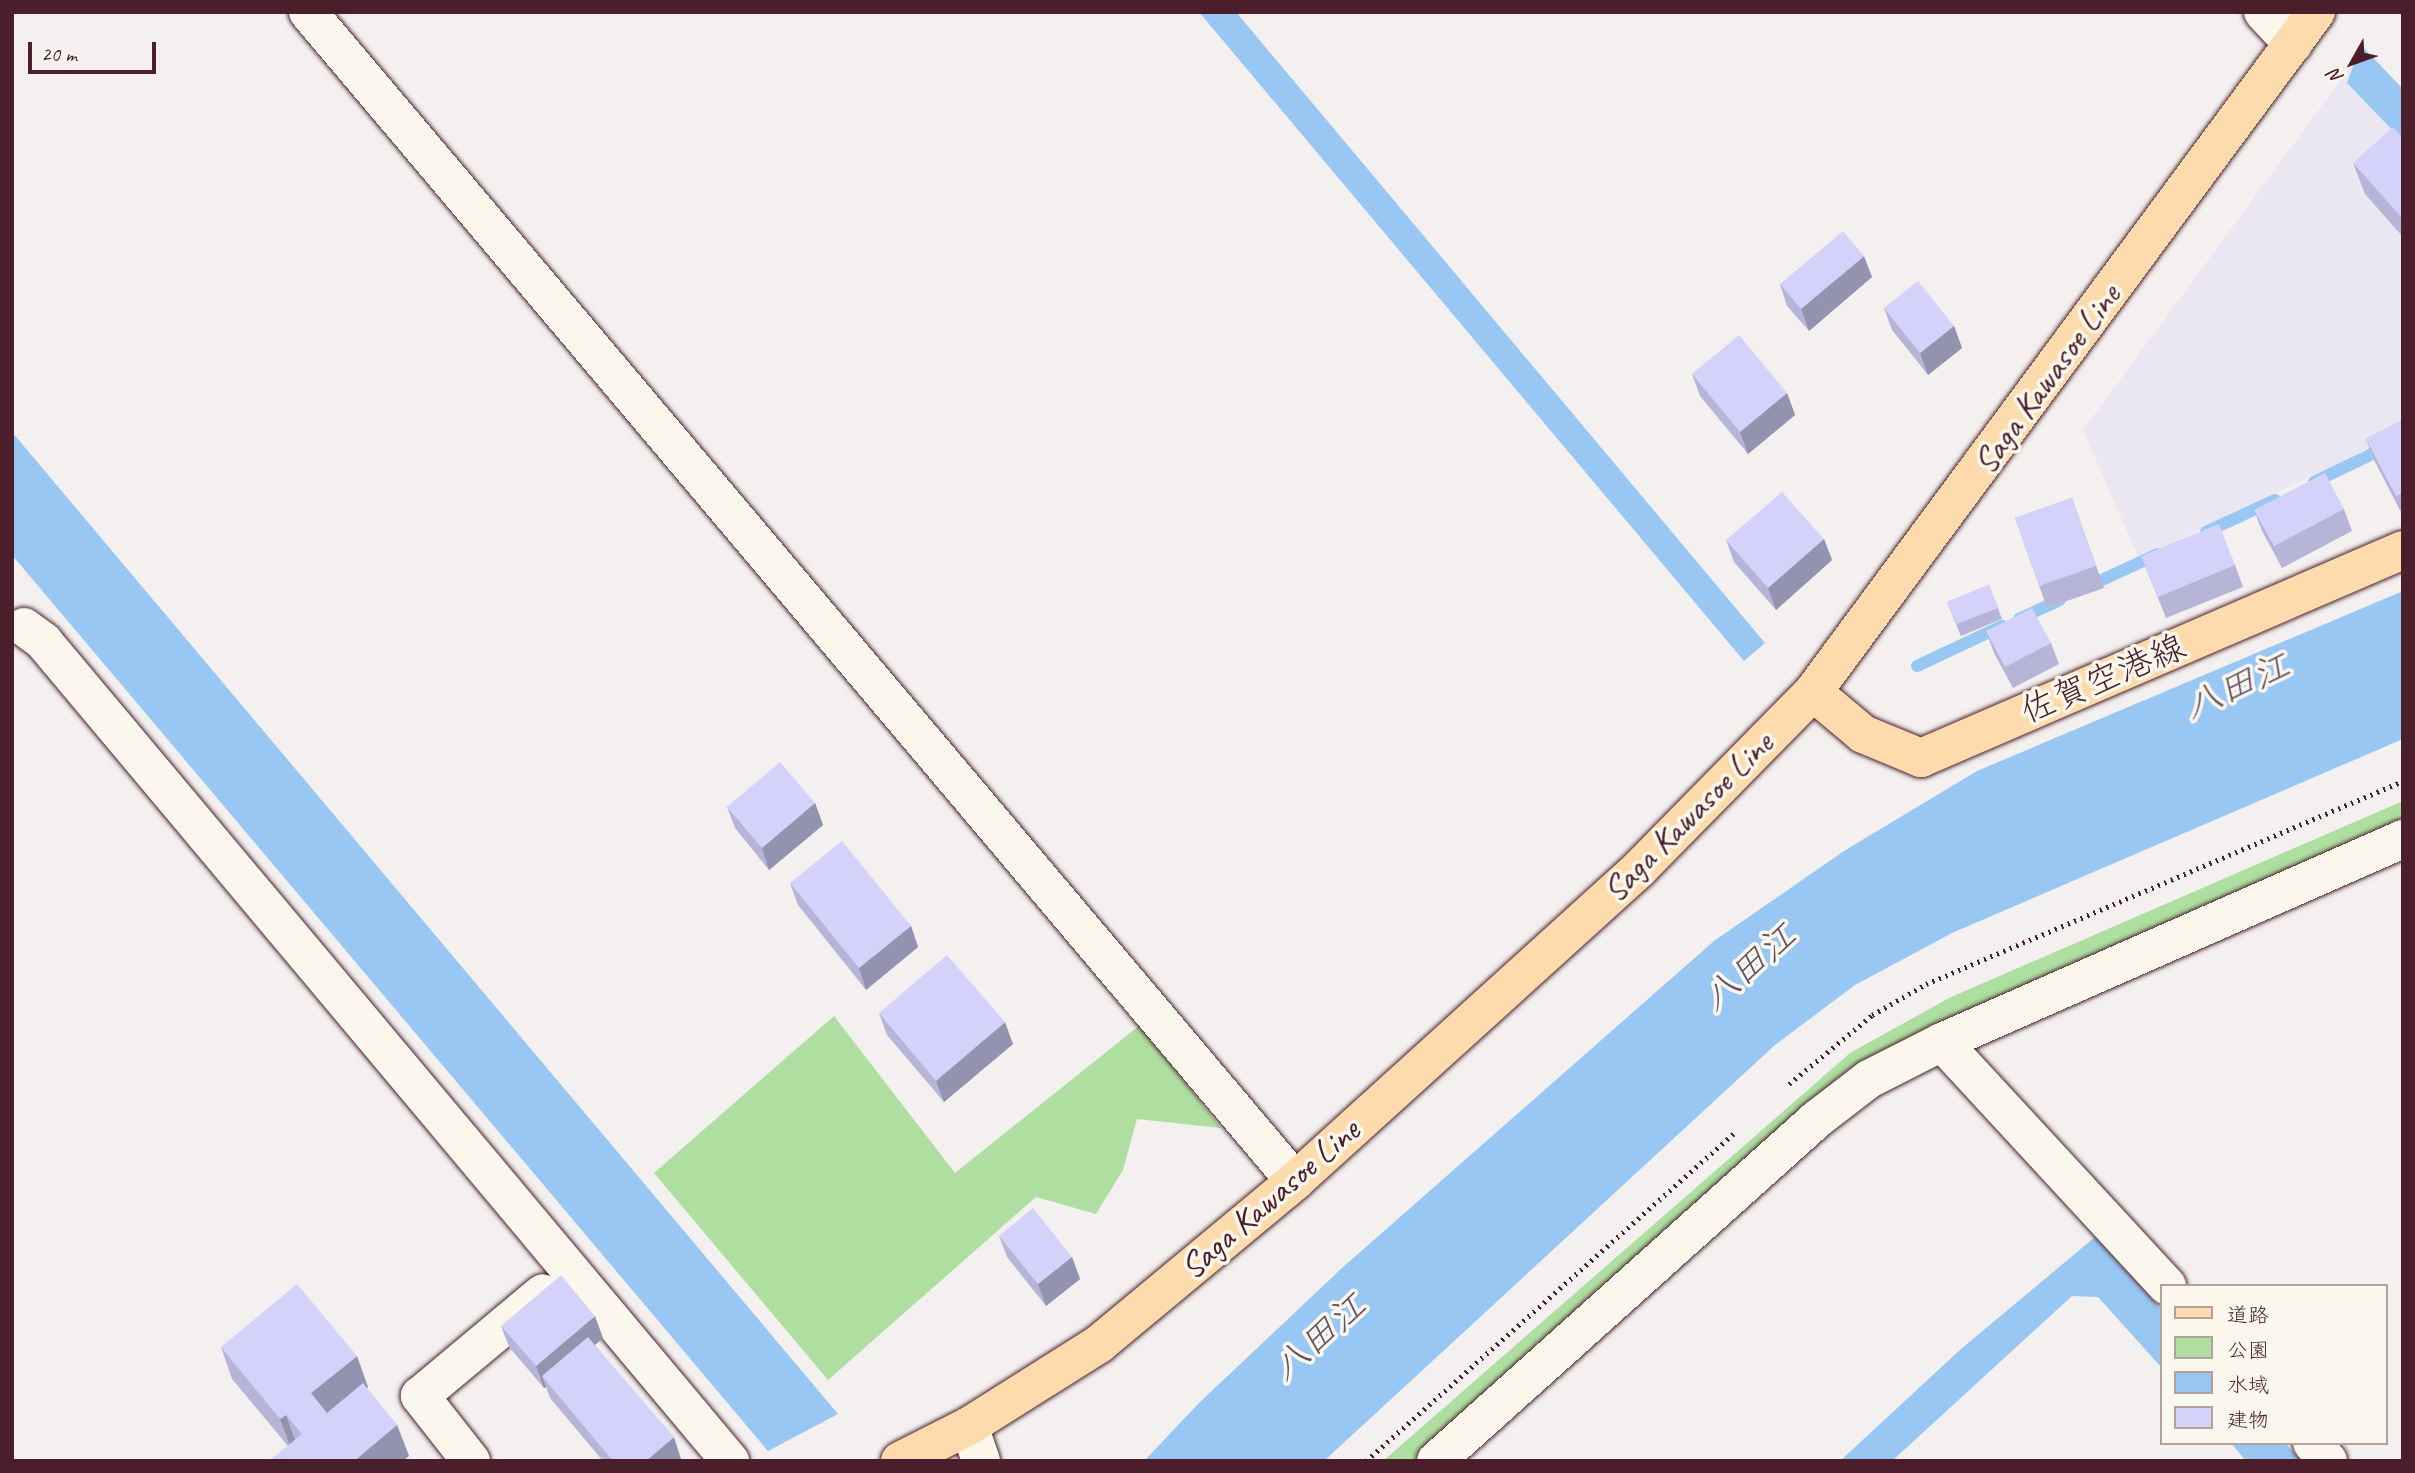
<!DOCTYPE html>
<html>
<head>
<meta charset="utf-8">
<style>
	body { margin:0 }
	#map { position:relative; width:2415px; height:1473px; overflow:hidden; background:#f3f0ef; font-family:Caveat,"Klee One",sans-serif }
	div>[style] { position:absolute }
	.built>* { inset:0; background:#eae7f2 }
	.green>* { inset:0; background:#aedfa0 }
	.water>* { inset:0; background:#99c7f4 }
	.stream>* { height:12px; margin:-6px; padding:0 6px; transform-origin:6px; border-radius:6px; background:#99c7f4 }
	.path>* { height:4.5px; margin-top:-2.25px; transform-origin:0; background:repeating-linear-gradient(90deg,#4a1f2b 0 2px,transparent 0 7px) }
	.roads { filter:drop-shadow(0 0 2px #4a1f2b) drop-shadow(0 0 2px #4a1f2b) }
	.minor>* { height:38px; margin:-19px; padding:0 19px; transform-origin:19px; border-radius:19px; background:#fbf7ec }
	.major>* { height:38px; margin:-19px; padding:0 19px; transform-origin:19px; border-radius:19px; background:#fedbac }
	.wall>* { inset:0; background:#b6b5d7 }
	.shaded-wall>* { inset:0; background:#9493af }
	.building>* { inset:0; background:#d4d2fa }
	span { translate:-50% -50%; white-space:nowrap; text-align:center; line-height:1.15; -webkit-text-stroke:7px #fbf7ec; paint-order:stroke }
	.street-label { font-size:35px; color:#4a1f2b }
	.water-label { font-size:37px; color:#625167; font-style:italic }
	.frame { position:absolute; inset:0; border:14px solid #4a1f2b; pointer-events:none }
	.legend { position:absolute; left:2160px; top:1284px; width:228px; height:161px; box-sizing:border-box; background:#fbf7ec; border:2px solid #b4a19f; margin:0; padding:9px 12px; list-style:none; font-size:21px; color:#4a1f2b }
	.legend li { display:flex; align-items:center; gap:14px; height:35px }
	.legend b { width:35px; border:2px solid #b4a19f }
	.north { position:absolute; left:2317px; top:28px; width:70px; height:70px; -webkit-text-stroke:5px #fbf7ec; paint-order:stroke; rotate:230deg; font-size:19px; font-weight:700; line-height:28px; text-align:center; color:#4a1f2b }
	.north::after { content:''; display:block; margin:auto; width:24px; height:32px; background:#4a1f2b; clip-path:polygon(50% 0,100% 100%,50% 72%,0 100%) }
	.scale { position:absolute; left:28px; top:42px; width:128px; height:32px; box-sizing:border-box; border:4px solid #4a1f2b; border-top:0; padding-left:9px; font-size:21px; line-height:24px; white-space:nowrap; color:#4a1f2b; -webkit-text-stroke:5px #fbf7ec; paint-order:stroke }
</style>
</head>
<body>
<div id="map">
	<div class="built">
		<div style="clip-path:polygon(2354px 62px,2403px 111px,2403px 432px,2139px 559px,2083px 430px)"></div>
	</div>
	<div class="green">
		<div style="clip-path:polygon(2403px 801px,2403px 823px,1920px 1031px,1833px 1083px,1416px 1461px,1383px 1461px,1850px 1053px,1951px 997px)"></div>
		<div style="clip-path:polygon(834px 1016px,955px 1173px,1140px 1025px,1221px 1128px,1137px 1119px,1123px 1170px,1096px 1214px,1036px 1197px,828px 1380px,654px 1173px)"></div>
	</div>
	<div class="water">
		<div style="clip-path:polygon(1199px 12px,1236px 12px,1765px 643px,1744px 661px)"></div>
		<div style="clip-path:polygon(2361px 45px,2403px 89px,2403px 141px,2347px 83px)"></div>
		<div style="clip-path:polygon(12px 432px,838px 1414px,768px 1451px,12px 555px)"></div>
		<div style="clip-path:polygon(2403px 591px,2403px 739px,1952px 933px,1855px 985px,1775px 1045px,1324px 1461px,1144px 1461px,1199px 1403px,1342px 1268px,1714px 941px,1844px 851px,1977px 771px)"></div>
		<div style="clip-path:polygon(2095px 1237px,2161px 1309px,2161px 1367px,2098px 1297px,2072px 1296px,1892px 1461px,1840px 1461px,1961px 1349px)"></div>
		<div style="clip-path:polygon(2231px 1443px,2285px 1443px,2301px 1461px,2246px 1461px)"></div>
	</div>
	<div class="stream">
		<div style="left:2314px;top:482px;width:60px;rotate:-25.7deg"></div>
		<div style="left:2368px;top:456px;width:41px;rotate:-32.2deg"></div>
		<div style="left:2206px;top:532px;width:76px;rotate:-24.9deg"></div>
		<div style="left:2089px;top:586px;width:76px;rotate:-24.9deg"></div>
		<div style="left:2019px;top:619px;width:45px;rotate:-24.9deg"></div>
		<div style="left:1917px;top:666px;width:94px;rotate:-25.2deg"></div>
	</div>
	<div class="path">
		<div style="left:1789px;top:1084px;width:108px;rotate:-39.7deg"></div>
		<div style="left:1872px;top:1015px;width:62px;rotate:-29.9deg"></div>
		<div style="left:1926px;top:984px;width:518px;rotate:-23.05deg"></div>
		<div style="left:1366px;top:1461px;width:492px;rotate:-41.7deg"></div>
	</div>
	<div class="roads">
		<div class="minor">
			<div style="left:308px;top:12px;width:1530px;rotate:49.83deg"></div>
			<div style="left:2263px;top:12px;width:44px;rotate:46.8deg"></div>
			<div style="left:24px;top:627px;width:24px;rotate:36deg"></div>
			<div style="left:43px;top:641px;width:1070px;rotate:50.04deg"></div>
			<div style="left:1942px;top:1042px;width:332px;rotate:47.3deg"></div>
			<div style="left:969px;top:1426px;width:37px;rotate:71deg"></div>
			<div style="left:2312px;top:1443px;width:24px;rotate:48deg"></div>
			<div style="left:471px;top:1461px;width:83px;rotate:-128.1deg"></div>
			<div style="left:420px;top:1396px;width:160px;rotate:-39.9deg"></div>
			<div style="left:1436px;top:1461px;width:512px;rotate:-41.91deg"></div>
			<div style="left:1817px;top:1119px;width:66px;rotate:-37.6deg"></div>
			<div style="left:1869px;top:1079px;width:82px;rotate:-26.9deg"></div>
			<div style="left:1942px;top:1042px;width:504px;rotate:-23.77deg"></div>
		</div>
		<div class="major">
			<div style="left:1813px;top:692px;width:65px;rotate:40deg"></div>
			<div style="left:1863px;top:734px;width:63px;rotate:22.5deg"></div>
			<div style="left:1921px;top:758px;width:525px;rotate:-23.34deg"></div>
			<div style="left:900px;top:1461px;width:77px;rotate:-26.9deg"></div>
			<div style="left:969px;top:1426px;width:154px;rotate:-32.2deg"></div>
			<div style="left:1099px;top:1344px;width:255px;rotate:-39.7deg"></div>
			<div style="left:1295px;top:1181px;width:466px;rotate:-42.2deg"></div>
			<div style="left:1640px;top:868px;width:247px;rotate:-45.5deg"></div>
			<div style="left:1813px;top:692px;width:846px;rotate:-53.51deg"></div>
		</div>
	</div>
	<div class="wall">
		<div style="clip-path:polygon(2403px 138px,2403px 237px,2365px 194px,2353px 163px)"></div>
		<div style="clip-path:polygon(1872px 277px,1809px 331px,1787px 306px,1780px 284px)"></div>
		<div style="clip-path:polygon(1884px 308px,1954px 326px,1962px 348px,1928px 375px,1892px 330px)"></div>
		<div style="clip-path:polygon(1692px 374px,1787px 393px,1795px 415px,1748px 454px,1700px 396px)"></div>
		<div style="clip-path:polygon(2403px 420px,2403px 516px,2374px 460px,2366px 439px)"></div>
		<div style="clip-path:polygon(2072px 498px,2104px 588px,2047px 608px,2015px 518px)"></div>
		<div style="clip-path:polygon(2344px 509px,2352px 531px,2282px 568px,2262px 531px,2254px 510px)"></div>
		<div style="clip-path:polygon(1824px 539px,1832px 560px,1776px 610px,1734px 562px,1726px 540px)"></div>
		<div style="clip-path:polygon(2141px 556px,2235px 565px,2243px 587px,2166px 618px)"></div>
		<div style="clip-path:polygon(1989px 585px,2002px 619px,1961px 636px,1947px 602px)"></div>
		<div style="clip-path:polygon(1986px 631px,2051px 643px,2059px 664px,2013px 688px,1994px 653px)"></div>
		<div style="clip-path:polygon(815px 803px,823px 825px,769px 870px,735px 828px,727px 807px)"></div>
		<div style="clip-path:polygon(790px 883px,911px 926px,918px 947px,866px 990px,798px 905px)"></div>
		<div style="clip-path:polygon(879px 1013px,1013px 1044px,944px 1102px,887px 1035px)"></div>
		<div style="clip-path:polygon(999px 1236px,1072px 1257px,1080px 1279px,1046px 1306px,1007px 1257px)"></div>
		<div style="clip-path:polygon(501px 1326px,603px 1338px,595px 1345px,681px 1459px,679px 1461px,603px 1461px,550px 1398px,546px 1387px,544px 1388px,509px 1347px)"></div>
		<div style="clip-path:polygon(221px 1347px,368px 1387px,367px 1388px,397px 1425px,409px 1456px,288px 1446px,232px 1379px)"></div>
	</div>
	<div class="shaded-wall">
		<div style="clip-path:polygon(1864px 256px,1872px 277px,1809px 331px,1801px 309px)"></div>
		<div style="clip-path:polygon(1954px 326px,1962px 348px,1928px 375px,1920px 353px)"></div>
		<div style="clip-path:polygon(1787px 393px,1795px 415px,1748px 454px,1740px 432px)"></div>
		<div style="clip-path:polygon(1824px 539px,1832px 560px,1776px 610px,1768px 588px)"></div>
		<div style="clip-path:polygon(815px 803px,823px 825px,769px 870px,762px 848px)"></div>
		<div style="clip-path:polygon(911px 926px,918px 947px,866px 990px,859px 968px)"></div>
		<div style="clip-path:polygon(1005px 1022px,1013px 1044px,944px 1102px,936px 1081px)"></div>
		<div style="clip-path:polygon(1072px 1257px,1080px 1279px,1046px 1306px,1038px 1284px)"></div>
		<div style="clip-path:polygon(595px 1316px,603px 1338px,549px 1384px,542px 1376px,546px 1387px,544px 1388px,536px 1366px)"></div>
		<div style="clip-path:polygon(357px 1356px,368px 1387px,323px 1425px,311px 1393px)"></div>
		<div style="clip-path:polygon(286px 1415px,297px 1446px,292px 1451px,280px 1419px)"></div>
		<div style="clip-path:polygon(397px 1425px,409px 1456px,403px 1461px,354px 1461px)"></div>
		<div style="clip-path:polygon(674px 1437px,681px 1459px,679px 1461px,646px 1461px)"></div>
	</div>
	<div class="building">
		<div style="clip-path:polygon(2393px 127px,2403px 138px,2403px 219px,2353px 163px)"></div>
		<div style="clip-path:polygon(1843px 231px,1864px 256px,1801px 309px,1780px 284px)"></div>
		<div style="clip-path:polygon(1918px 281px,1954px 326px,1920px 353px,1884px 308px)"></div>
		<div style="clip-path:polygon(1739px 335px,1787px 393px,1740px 432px,1692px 374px)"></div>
		<div style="clip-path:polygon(2403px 420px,2403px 493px,2396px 496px,2366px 439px)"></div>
		<div style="clip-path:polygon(2325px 473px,2344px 509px,2274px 546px,2254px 510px)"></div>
		<div style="clip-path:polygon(1782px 492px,1824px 539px,1768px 588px,1726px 540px)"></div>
		<div style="clip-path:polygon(2072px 498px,2096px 566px,2039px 586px,2015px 518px)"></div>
		<div style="clip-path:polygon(2219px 524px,2235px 565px,2158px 597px,2141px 556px)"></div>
		<div style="clip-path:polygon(1989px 585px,1998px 608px,1957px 624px,1947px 602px)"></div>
		<div style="clip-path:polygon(2032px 608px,2051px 643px,2005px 667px,1986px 631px)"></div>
		<div style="clip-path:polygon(780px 762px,815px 803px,762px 848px,727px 807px)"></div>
		<div style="clip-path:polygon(842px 841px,911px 926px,859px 968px,790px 883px)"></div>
		<div style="clip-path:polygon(947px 955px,1005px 1022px,936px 1081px,879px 1013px)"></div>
		<div style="clip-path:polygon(1033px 1208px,1072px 1257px,1038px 1284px,999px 1236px)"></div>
		<div style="clip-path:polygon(561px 1275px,595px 1316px,536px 1366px,501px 1326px)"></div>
		<div style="clip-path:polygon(297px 1284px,357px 1356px,311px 1393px,327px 1413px,363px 1383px,397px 1425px,354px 1461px,269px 1461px,302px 1434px,286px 1415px,280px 1419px,221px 1347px)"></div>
		<div style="clip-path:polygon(588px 1337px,674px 1437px,646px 1461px,613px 1461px,542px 1376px)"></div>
	</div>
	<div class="street-label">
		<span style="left:2047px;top:379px;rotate:-54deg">Saga Kawasoe Line</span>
		<span style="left:2103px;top:679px;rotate:-23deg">佐賀空港線</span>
		<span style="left:1688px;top:817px;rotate:-45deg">Saga Kawasoe Line</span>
		<span style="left:1270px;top:1199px;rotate:-41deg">Saga Kawasoe Line</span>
	</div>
	<div class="water-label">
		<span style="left:2237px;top:686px;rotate:-24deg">八田江</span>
		<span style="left:1749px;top:967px;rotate:-41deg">八田江</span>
		<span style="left:1319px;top:1337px;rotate:-41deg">八田江</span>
	</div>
	<div class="frame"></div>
	<ul class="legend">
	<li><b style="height:9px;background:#fedbac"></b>道路</li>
	<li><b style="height:19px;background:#aedfa0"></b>公園</li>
	<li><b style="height:19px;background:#99c7f4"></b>水域</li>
	<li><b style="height:19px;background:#d4d2fa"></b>建物</li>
	</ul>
	<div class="north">N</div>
	<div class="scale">20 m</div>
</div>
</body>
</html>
